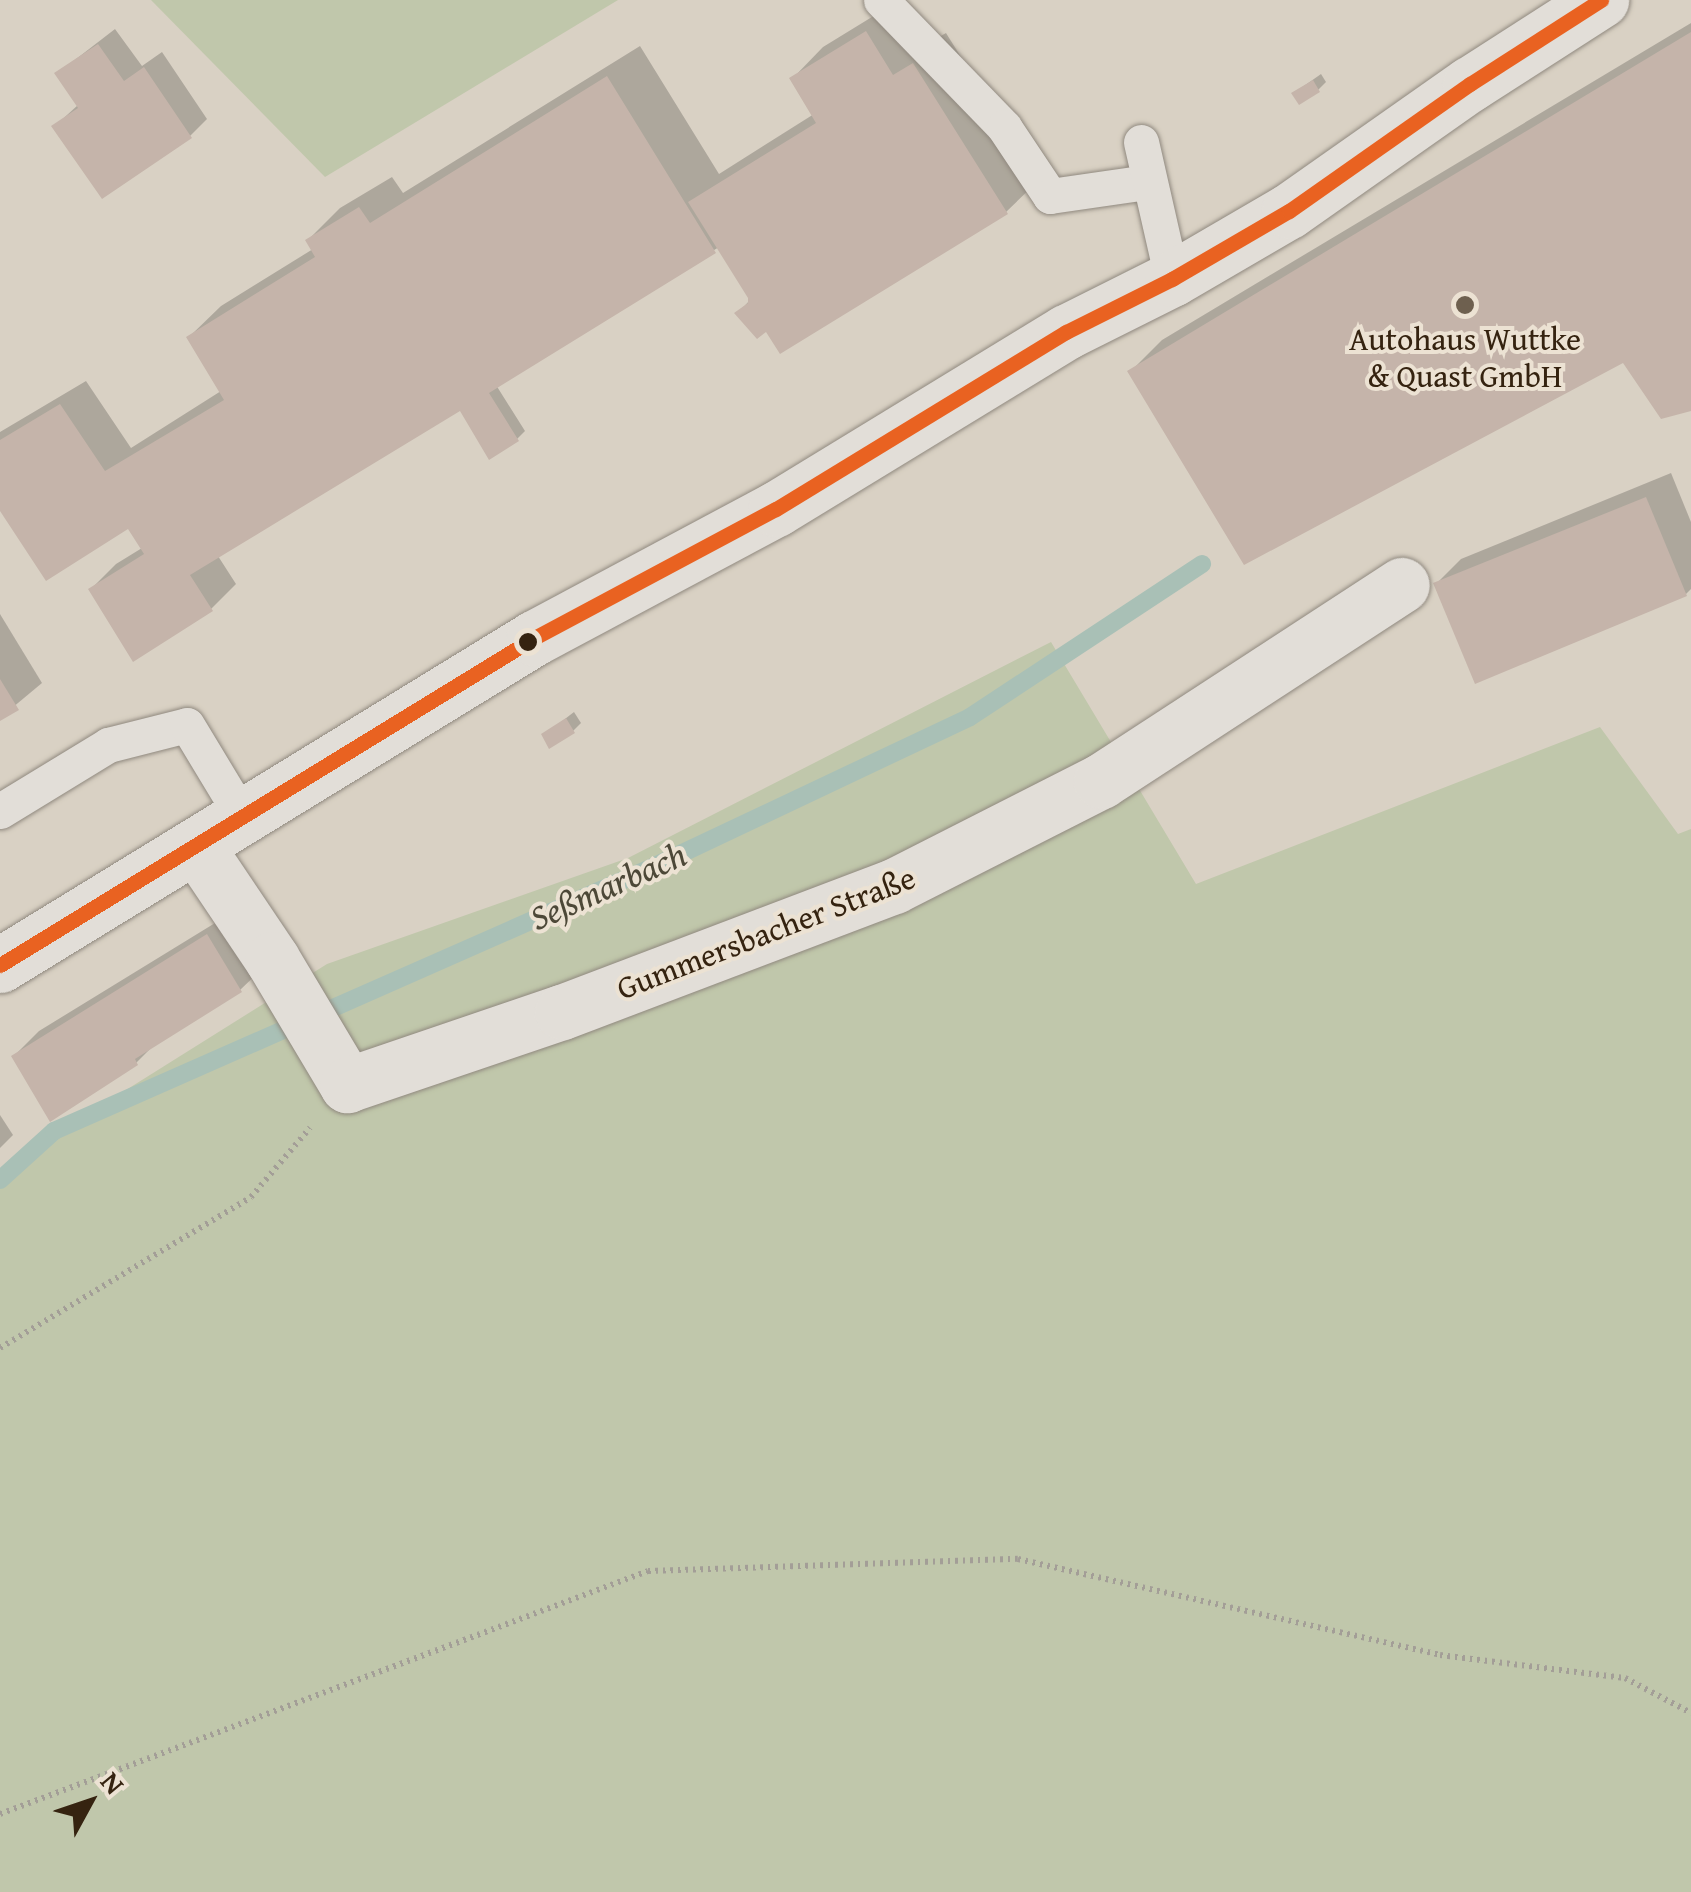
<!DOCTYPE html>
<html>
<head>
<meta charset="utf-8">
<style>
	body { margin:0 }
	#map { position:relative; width:1691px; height:1892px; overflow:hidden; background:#d9d1c4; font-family:"Gentium Book Plus",serif }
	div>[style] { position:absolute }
	.green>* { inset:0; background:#c0c7ab }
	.shadow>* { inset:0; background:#0003 }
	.stream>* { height:18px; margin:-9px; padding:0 9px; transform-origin:9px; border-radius:9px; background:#a9c0b6 }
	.building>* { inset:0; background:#c5b4aa }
	.path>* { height:6px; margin-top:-3px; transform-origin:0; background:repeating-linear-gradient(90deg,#a39e97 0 2.5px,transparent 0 7.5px) }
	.roads { filter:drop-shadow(0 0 2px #90897f) drop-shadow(0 0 2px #90897f) }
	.lane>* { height:35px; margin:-17.5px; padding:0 17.5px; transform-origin:17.5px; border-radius:17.5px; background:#e2ded8 }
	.street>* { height:55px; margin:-27.5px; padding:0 27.5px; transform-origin:27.5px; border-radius:27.5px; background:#e2ded8 }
	.secondary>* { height:55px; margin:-27.5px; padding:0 27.5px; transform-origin:27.5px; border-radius:27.5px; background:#e2ded8 }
	.bus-1>* { height:15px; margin:-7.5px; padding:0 7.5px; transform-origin:7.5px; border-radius:7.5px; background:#e96221 }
	.dots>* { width:28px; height:28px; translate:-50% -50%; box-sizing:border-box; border:5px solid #ece2d3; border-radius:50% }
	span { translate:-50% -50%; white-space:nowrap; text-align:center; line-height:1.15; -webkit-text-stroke:8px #ece2d3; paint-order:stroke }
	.poi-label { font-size:32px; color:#352310 }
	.street-label { font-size:32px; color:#352310 }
	.water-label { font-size:35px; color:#4d4838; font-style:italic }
	.north { position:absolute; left:40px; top:1752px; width:100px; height:100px; -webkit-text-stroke:8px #ece2d3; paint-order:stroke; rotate:50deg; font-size:28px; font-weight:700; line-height:40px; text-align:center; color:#352310 }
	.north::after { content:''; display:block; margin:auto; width:35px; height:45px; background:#352310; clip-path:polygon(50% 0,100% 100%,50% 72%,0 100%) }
</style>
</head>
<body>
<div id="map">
	<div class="green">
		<div style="clip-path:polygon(151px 0,618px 0,325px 177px)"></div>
		<div style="clip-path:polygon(1051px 642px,1196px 884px,1600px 727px,1678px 834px,1691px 829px,1691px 1892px,0 1892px,0 1169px,327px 964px,628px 858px)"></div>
	</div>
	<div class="shadow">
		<div style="clip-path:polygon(898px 1px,925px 45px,946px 33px,1038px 181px,1006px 212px,767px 328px,738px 313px,750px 300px,719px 247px,496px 385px,525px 431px,517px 439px,470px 401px,218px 556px,236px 584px,211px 609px,91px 589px,116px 564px,142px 548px,129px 526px,0 505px,0 432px,86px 381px,131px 448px,221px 391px,189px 337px,221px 306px,313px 249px,308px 240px,340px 208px,392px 177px,403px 193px,640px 46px,719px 174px,814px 114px,792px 79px,823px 47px)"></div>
		<div style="clip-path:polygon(1691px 23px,1691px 409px,1624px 360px,1130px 372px,1162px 340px)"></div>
		<div style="clip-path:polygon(115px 29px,142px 66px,162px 52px,207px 119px,190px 136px,55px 126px,78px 105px,58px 73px)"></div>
		<div style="clip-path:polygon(1321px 74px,1326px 82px,1318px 90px,1294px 93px)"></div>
		<div style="clip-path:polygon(1671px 473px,1691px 522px,1691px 589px,1686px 594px,1436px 584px,1461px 559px)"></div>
		<div style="clip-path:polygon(0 614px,42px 683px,0 718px)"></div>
		<div style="clip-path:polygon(574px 712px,581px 723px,573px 731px,544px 735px)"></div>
		<div style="clip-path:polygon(233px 912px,265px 966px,240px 990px,159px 1040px,136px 1063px,14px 1056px,39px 1031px)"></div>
		<div style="clip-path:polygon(0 1115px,13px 1135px,0 1148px)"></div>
	</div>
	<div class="stream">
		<div style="left:0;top:1180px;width:73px;rotate:-42.2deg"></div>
		<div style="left:54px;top:1131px;width:657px;rotate:-23.79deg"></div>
		<div style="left:655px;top:866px;width:348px;rotate:-25.3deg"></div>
		<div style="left:970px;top:717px;width:278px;rotate:-33.4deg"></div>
	</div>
	<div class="building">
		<div style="clip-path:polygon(866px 31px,893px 75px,913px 63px,1008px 214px,780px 354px,766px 332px,757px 339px,734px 313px,748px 303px,748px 298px,688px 202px,816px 123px,789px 78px)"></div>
		<div style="clip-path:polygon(1691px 32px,1691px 411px,1661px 419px,1623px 363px,1244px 565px,1127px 371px)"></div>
		<div style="clip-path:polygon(98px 44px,124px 81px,144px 67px,192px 138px,102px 199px,51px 126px,78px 108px,54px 73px)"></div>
		<div style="clip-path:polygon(607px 76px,716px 253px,489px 393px,519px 441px,489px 460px,460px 411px,190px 575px,213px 611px,133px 662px,88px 589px,144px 554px,128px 529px,46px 581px,0 511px,0 440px,60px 404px,105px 471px,224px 400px,186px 337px,315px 257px,305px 240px,359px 207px,370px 223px)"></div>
		<div style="clip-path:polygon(1313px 80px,1320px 92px,1299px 105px,1291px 93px)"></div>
		<div style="clip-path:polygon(1646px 497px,1687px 596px,1475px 684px,1433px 583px)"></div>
		<div style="clip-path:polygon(0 679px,19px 710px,0 721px)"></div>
		<div style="clip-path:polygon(566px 718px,575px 733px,549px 749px,541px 734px)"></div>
		<div style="clip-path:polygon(207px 934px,242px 992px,135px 1059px,138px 1065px,50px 1122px,11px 1056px)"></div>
	</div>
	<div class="path">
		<div style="left:0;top:1348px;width:293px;rotate:-31deg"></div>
		<div style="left:251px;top:1197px;width:91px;rotate:-49.5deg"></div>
		<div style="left:0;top:1814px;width:692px;rotate:-20.56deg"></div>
		<div style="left:648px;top:1571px;width:370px;rotate:-1.9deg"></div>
		<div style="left:1018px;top:1559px;width:433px;rotate:12.8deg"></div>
		<div style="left:1440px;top:1655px;width:186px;rotate:7.1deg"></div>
		<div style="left:1625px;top:1678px;width:75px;rotate:27.9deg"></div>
	</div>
	<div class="roads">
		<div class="lane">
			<div style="left:881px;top:0;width:177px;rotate:45.9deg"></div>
			<div style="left:1004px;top:127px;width:83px;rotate:56.3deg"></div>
			<div style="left:1050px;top:196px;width:98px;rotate:-8.2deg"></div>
			<div style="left:1141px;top:142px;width:140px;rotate:77.2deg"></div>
			<div style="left:0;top:811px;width:127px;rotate:-31.4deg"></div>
			<div style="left:108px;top:745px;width:81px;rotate:-14.2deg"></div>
			<div style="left:187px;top:725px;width:109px;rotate:58.9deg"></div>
		</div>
		<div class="street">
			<div style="left:196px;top:846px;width:136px;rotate:56.1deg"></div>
			<div style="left:272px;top:959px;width:147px;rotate:59.2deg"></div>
			<div style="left:347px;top:1085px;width:227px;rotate:-18.8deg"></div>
			<div style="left:562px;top:1012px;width:355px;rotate:-20.8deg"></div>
			<div style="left:894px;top:886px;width:232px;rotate:-26.9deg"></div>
			<div style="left:1101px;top:781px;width:359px;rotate:-33.1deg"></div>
		</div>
		<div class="secondary">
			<div style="left:0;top:965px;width:626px;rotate:-31.48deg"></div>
			<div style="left:534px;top:638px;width:274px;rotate:-28.1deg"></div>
			<div style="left:776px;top:509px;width:340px;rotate:-31.4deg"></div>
			<div style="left:1066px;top:332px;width:119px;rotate:-26.6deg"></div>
			<div style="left:1172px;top:279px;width:135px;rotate:-30.2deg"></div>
			<div style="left:1289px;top:211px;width:221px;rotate:-35.1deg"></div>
			<div style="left:1470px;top:84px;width:156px;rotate:-32.7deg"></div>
		</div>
	</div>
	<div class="bus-1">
		<div style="left:0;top:965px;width:626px;rotate:-31.48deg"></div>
		<div style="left:534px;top:638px;width:274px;rotate:-28.1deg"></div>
		<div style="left:776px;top:509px;width:340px;rotate:-31.4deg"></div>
		<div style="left:1066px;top:332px;width:119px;rotate:-26.6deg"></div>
		<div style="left:1172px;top:279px;width:135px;rotate:-30.2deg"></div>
		<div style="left:1289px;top:211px;width:221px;rotate:-35.1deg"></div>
		<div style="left:1470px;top:84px;width:156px;rotate:-32.7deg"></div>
	</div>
	<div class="dots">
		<div style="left:1465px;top:305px;background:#6e604f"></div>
		<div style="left:528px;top:642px;background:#352310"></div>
	</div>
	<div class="poi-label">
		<span style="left:1465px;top:358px">Autohaus Wuttke<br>&amp; Quast GmbH</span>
	</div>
	<div class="street-label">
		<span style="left:766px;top:933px;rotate:-21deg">Gummersbacher Straße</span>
	</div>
	<div class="water-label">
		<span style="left:608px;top:886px;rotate:-24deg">Seßmarbach</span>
	</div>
	<div class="north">N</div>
</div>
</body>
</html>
